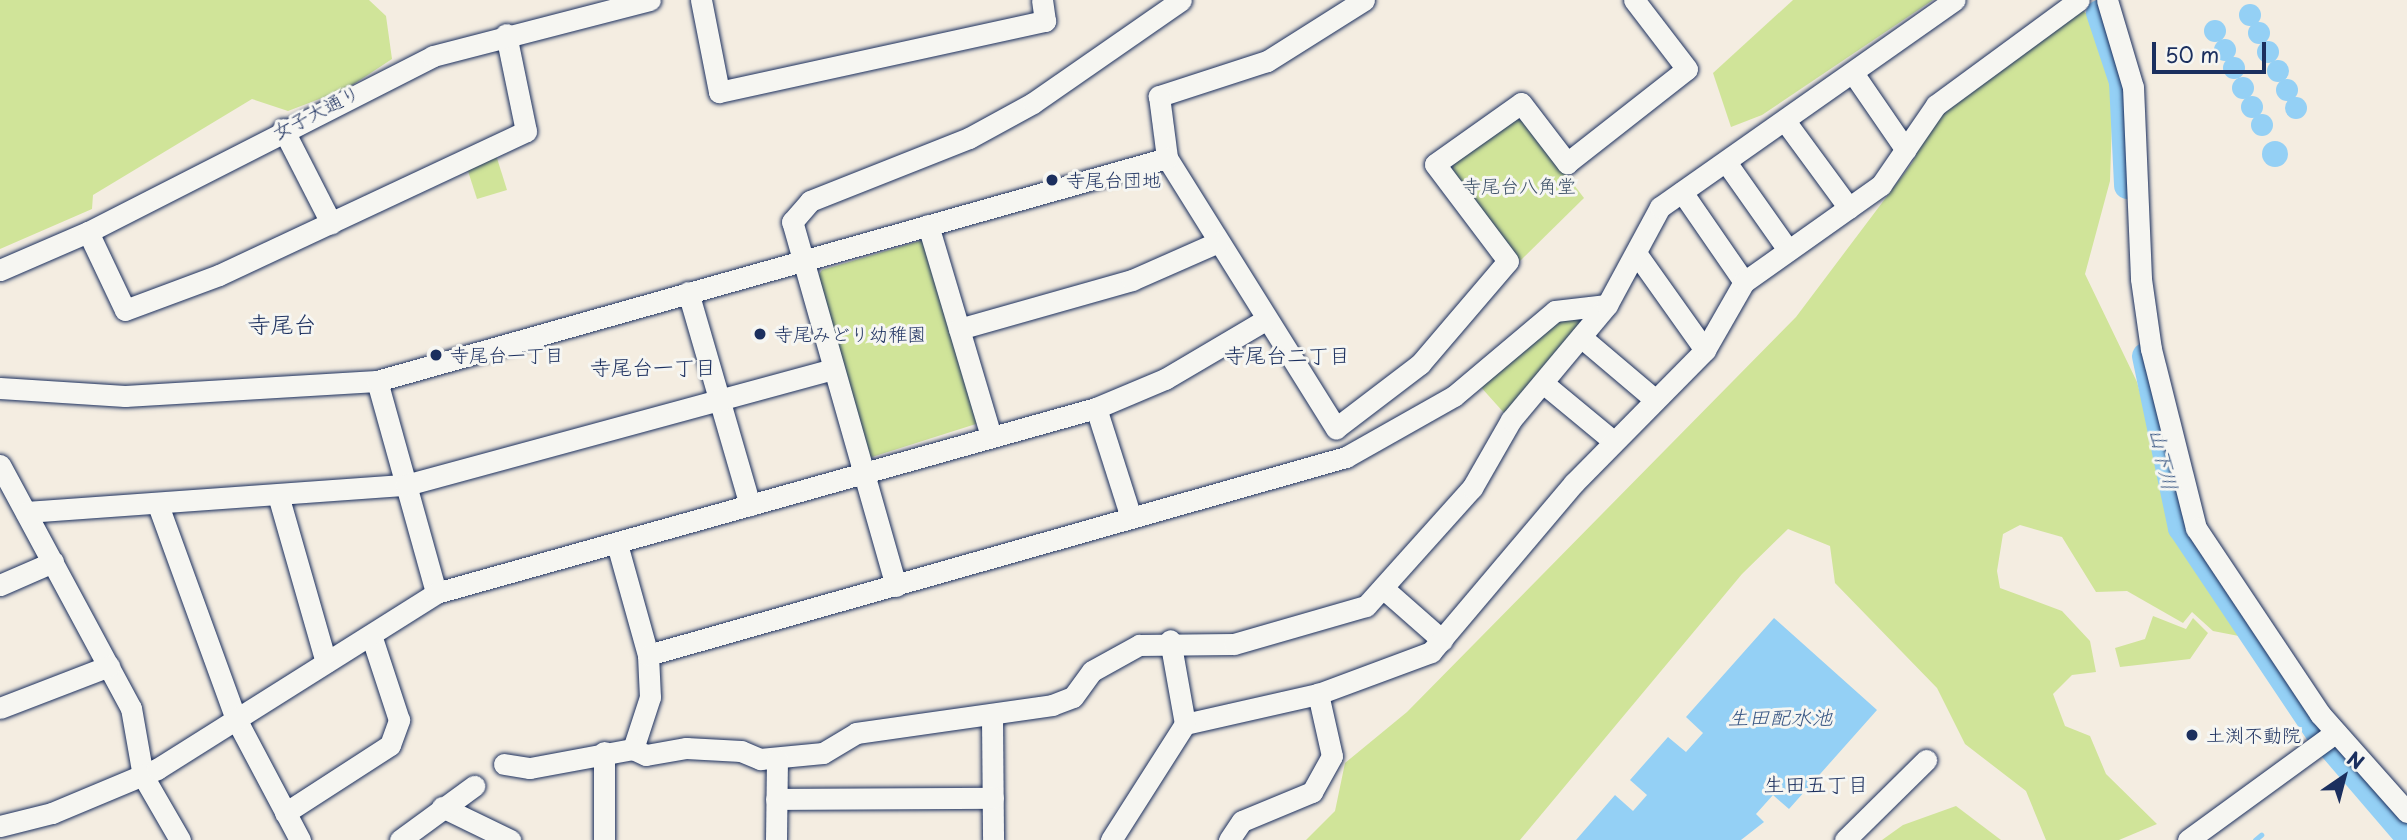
<!DOCTYPE html>
<html>
<head>
<meta charset="utf-8">
<style>
	body { margin:0 }
	#map { position:relative; width:2407px; height:840px; overflow:hidden; background:#f4ede1; font-family:"Playpen Sans","Klee One",sans-serif }
	div>[style] { position:absolute }
	.green>* { inset:0; background:#d0e499 }
	.water>* { inset:0; background:#94d0f5 }
	.round { border-radius:50% }
	.stream>* { height:4.5px; margin:-2.25px; padding:0 2.25px; transform-origin:2.25px; border-radius:2.25px; background:#94d0f5 }
	.river>* { height:26px; margin:-13px; padding:0 13px; transform-origin:13px; border-radius:13px; background:#94d0f5 }
	.roads { filter:drop-shadow(0 0 2px #1b2f5e) drop-shadow(0 0 2px #1b2f5e) }
	.minor>* { height:21px; margin:-10.5px; padding:0 10.5px; transform-origin:10.5px; border-radius:10.5px; background:#f6f6f2 }
	.dots>* { width:19px; height:19px; translate:-50% -50%; box-sizing:border-box; border:4px solid #f6f6f2; border-radius:50% }
	span { translate:-50% -50%; white-space:nowrap; text-align:center; line-height:1.15; -webkit-text-stroke:6px #f6f6f2; paint-order:stroke }
	.street-label { font-size:19px; color:#1b2f5e }
	.poi-label { font-size:19px; color:#1b2f5e }
	.left { translate:0 -50%; text-align:left }
	.park-label { font-size:19px; color:#3f536a }
	.neighbourhood-label { font-size:21px; color:#1b2f5e }
	.water-label { font-size:21px; color:#395784; font-style:italic }
	.quarter-label { font-size:23px; color:#1b2f5e }
	.north { position:absolute; left:2309px; top:742px; width:70px; height:70px; -webkit-text-stroke:5px #f6f6f2; paint-order:stroke; rotate:35deg; font-size:19px; font-weight:700; line-height:28px; text-align:center; color:#1b2f5e }
	.north::after { content:''; display:block; margin:auto; width:24px; height:32px; background:#1b2f5e; clip-path:polygon(50% 0,100% 100%,50% 72%,0 100%) }
	.scale { position:absolute; left:2152px; top:42px; width:114px; height:32px; box-sizing:border-box; border:4px solid #1b2f5e; border-top:0; padding-left:9px; font-size:21px; line-height:24px; white-space:nowrap; color:#1b2f5e; -webkit-text-stroke:5px #f6f6f2; paint-order:stroke }
</style>
</head>
<body>
<div id="map">
	<div class="green">
		<div style="clip-path:polygon(0 0,369px 0,386px 16px,392px 59px,348px 88px,288px 111px,252px 99px,93px 195px,92px 209px,0 249px)"></div>
		<div style="clip-path:polygon(1793px 0,1933px 0,1762px 115px,1731px 127px,1713px 73px)"></div>
		<div style="clip-path:polygon(2080px 8px,2095px 21px,2113px 90px,2110px 181px,2085px 274px,2137px 382px,2177px 531px,2244px 637px,2213px 631px,2192px 612px,2183px 623px,2127px 591px,2096px 592px,2062px 537px,2020px 525px,2003px 534px,1997px 571px,2000px 588px,2062px 611px,2090px 641px,2096px 672px,2072px 675px,2053px 694px,2065px 726px,2090px 736px,2106px 774px,2157px 824px,2119px 840px,2046px 840px,2026px 791px,1965px 744px,1937px 688px,1835px 583px,1830px 546px,1788px 529px,1742px 574px,1520px 840px,1306px 840px,1335px 811px,1345px 763px,1407px 712px,1796px 317px,1912px 163px,1933px 122px)"></div>
		<div style="clip-path:polygon(1514px 119px,1525px 121px,1584px 198px,1520px 261px,1452px 173px,1453px 161px)"></div>
		<div style="clip-path:polygon(496px 155px,507px 190px,477px 199px,467px 168px)"></div>
		<div style="clip-path:polygon(923px 240px,979px 423px,869px 458px,817px 278px,822px 270px)"></div>
		<div style="clip-path:polygon(1568px 313px,1584px 319px,1505px 414px,1479px 385px)"></div>
		<div style="clip-path:polygon(2153px 616px,2186px 629px,2193px 618px,2208px 633px,2190px 659px,2120px 667px,2115px 648px,2145px 639px)"></div>
		<div style="clip-path:polygon(1956px 806px,2001px 840px,1882px 840px,1903px 825px)"></div>
	</div>
	<div class="water">
		<div class="round" style="left:2239px;top:4px;width:22px;height:22px"></div>
		<div class="round" style="left:2204px;top:20px;width:22px;height:22px"></div>
		<div class="round" style="left:2248px;top:22px;width:22px;height:22px"></div>
		<div class="round" style="left:2214px;top:39px;width:22px;height:22px"></div>
		<div class="round" style="left:2257px;top:41px;width:22px;height:22px"></div>
		<div class="round" style="left:2223px;top:57px;width:22px;height:22px"></div>
		<div class="round" style="left:2267px;top:60px;width:22px;height:22px"></div>
		<div class="round" style="left:2232px;top:77px;width:22px;height:22px"></div>
		<div class="round" style="left:2276px;top:79px;width:22px;height:22px"></div>
		<div class="round" style="left:2241px;top:96px;width:22px;height:22px"></div>
		<div class="round" style="left:2285px;top:97px;width:22px;height:22px"></div>
		<div class="round" style="left:2251px;top:114px;width:22px;height:22px"></div>
		<div class="round" style="left:2262px;top:141px;width:26px;height:26px"></div>
		<div style="clip-path:polygon(1774px 618px,1877px 710px,1789px 809px,1773px 795px,1756px 814px,1764px 822px,1741px 840px,1576px 840px,1615px 795px,1633px 811px,1647px 795px,1630px 780px,1668px 737px,1686px 752px,1703px 733px,1686px 717px)"></div>
	</div>
	<div class="stream">
		<div style="left:2255px;top:840px;width:8px;rotate:-40deg"></div>
	</div>
	<div class="river">
		<div style="left:2099px;top:13px;width:73px;rotate:71.6deg"></div>
		<div style="left:2122px;top:82px;width:104px;rotate:87.2deg"></div>
		<div style="left:2145px;top:356px;width:176px;rotate:78.2deg"></div>
		<div style="left:2181px;top:528px;width:244px;rotate:56.2deg"></div>
		<div style="left:2317px;top:731px;width:138px;rotate:49.4deg"></div>
	</div>
	<div class="roads">
		<div class="minor">
			<div style="left:701px;top:0;width:94px;rotate:78.9deg"></div>
			<div style="left:719px;top:92px;width:334px;rotate:-12.3deg"></div>
			<div style="left:1045px;top:21px;width:21px;rotate:-98deg"></div>
			<div style="left:1364px;top:0;width:115px;rotate:147.8deg"></div>
			<div style="left:1267px;top:61px;width:114px;rotate:162deg"></div>
			<div style="left:1159px;top:96px;width:63px;rotate:82.6deg"></div>
			<div style="left:1167px;top:158px;width:319px;rotate:58deg"></div>
			<div style="left:1336px;top:428px;width:106px;rotate:-37.3deg"></div>
			<div style="left:1420px;top:364px;width:135px;rotate:-49.5deg"></div>
			<div style="left:1508px;top:261px;width:121px;rotate:-127deg"></div>
			<div style="left:1435px;top:164px;width:105px;rotate:-35.3deg"></div>
			<div style="left:1521px;top:103px;width:76px;rotate:52.5deg"></div>
			<div style="left:1567px;top:163px;width:152px;rotate:-38.1deg"></div>
			<div style="left:1687px;top:69px;width:87px;rotate:-127.5deg"></div>
			<div style="left:2107px;top:0;width:91px;rotate:73.4deg"></div>
			<div style="left:2133px;top:87px;width:192px;rotate:87.6deg"></div>
			<div style="left:2141px;top:279px;width:71px;rotate:81.9deg"></div>
			<div style="left:2151px;top:349px;width:185px;rotate:75.9deg"></div>
			<div style="left:2196px;top:528px;width:224px;rotate:56.3deg"></div>
			<div style="left:2320px;top:714px;width:131px;rotate:48.4deg"></div>
			<div style="left:1853px;top:73px;width:93px;rotate:55.5deg"></div>
			<div style="left:1785px;top:121px;width:108px;rotate:53.7deg"></div>
			<div style="left:283px;top:129px;width:106px;rotate:62.9deg"></div>
			<div style="left:1726px;top:162px;width:108px;rotate:54.8deg"></div>
			<div style="left:1682px;top:192px;width:109px;rotate:55.4deg"></div>
			<div style="left:928px;top:225px;width:221px;rotate:73.4deg"></div>
			<div style="left:88px;top:232px;width:86px;rotate:64.6deg"></div>
			<div style="left:125px;top:310px;width:100px;rotate:-20.4deg"></div>
			<div style="left:219px;top:275px;width:339px;rotate:-25.1deg"></div>
			<div style="left:526px;top:131px;width:99px;rotate:-101.7deg"></div>
			<div style="left:1636px;top:253px;width:119px;rotate:54.6deg"></div>
			<div style="left:0;top:270px;width:96px;rotate:-23.4deg"></div>
			<div style="left:88px;top:232px;width:387px;rotate:-27deg"></div>
			<div style="left:433px;top:56px;width:224px;rotate:-14.5deg"></div>
			<div style="left:688px;top:292px;width:222px;rotate:73.8deg"></div>
			<div style="left:959px;top:329px;width:180px;rotate:-15.8deg"></div>
			<div style="left:1132px;top:280px;width:94px;rotate:-23.8deg"></div>
			<div style="left:1581px;top:337px;width:96px;rotate:40.3deg"></div>
			<div style="left:377px;top:381px;width:220px;rotate:74.4deg"></div>
			<div style="left:1543px;top:383px;width:91px;rotate:39.6deg"></div>
			<div style="left:0;top:388px;width:125px;rotate:3.7deg"></div>
			<div style="left:125px;top:396px;width:252px;rotate:-3.4deg"></div>
			<div style="left:377px;top:381px;width:821px;rotate:-15.76deg"></div>
			<div style="left:1096px;top:408px;width:115px;rotate:72.3deg"></div>
			<div style="left:0;top:465px;width:276px;rotate:61.7deg"></div>
			<div style="left:131px;top:708px;width:69px;rotate:80deg"></div>
			<div style="left:143px;top:776px;width:74px;rotate:60deg"></div>
			<div style="left:278px;top:495px;width:174px;rotate:74deg"></div>
			<div style="left:158px;top:505px;width:228px;rotate:70deg"></div>
			<div style="left:236px;top:719px;width:137px;rotate:62.1deg"></div>
			<div style="left:26px;top:512px;width:381px;rotate:-4.1deg"></div>
			<div style="left:406px;top:485px;width:442px;rotate:-15.2deg"></div>
			<div style="left:617px;top:544px;width:115px;rotate:74.4deg"></div>
			<div style="left:648px;top:655px;width:42px;rotate:87.3deg"></div>
			<div style="left:650px;top:697px;width:55px;rotate:108.1deg"></div>
			<div style="left:0;top:585px;width:58px;rotate:-23.5deg"></div>
			<div style="left:896px;top:586px;width:379px;rotate:-105.9deg"></div>
			<div style="left:792px;top:222px;width:28px;rotate:-49deg"></div>
			<div style="left:810px;top:201px;width:171px;rotate:-21.6deg"></div>
			<div style="left:969px;top:138px;width:73px;rotate:-28.7deg"></div>
			<div style="left:1033px;top:103px;width:180px;rotate:-34.8deg"></div>
			<div style="left:1383px;top:588px;width:79px;rotate:41.4deg"></div>
			<div style="left:648px;top:655px;width:726px;rotate:-15.84deg"></div>
			<div style="left:1346px;top:457px;width:124px;rotate:-29.5deg"></div>
			<div style="left:1454px;top:396px;width:132px;rotate:-40.1deg"></div>
			<div style="left:1555px;top:311px;width:52px;rotate:-6.6deg"></div>
			<div style="left:0;top:708px;width:117px;rotate:-21.1deg"></div>
			<div style="left:992px;top:718px;width:122px;rotate:89.5deg"></div>
			<div style="left:1185px;top:724px;width:136px;rotate:-12.7deg"></div>
			<div style="left:1318px;top:694px;width:121px;rotate:-20.4deg"></div>
			<div style="left:1431px;top:652px;width:221px;rotate:-49.8deg"></div>
			<div style="left:1574px;top:483px;width:187px;rotate:-45.4deg"></div>
			<div style="left:1705px;top:350px;width:78px;rotate:-60.2deg"></div>
			<div style="left:1744px;top:282px;width:168px;rotate:-35.3deg"></div>
			<div style="left:1881px;top:185px;width:97px;rotate:-55.5deg"></div>
			<div style="left:1936px;top:105px;width:177px;rotate:-36.3deg"></div>
			<div style="left:504px;top:764px;width:26px;rotate:9deg"></div>
			<div style="left:530px;top:768px;width:105px;rotate:-10.5deg"></div>
			<div style="left:633px;top:749px;width:14px;rotate:25deg"></div>
			<div style="left:646px;top:755px;width:41px;rotate:-9.9deg"></div>
			<div style="left:686px;top:748px;width:55px;rotate:3.1deg"></div>
			<div style="left:741px;top:751px;width:21px;rotate:23deg"></div>
			<div style="left:760px;top:759px;width:63px;rotate:-5.4deg"></div>
			<div style="left:823px;top:753px;width:39px;rotate:-31deg"></div>
			<div style="left:856px;top:733px;width:198px;rotate:-8.1deg"></div>
			<div style="left:1052px;top:705px;width:22px;rotate:-21deg"></div>
			<div style="left:1073px;top:697px;width:32px;rotate:-54deg"></div>
			<div style="left:1092px;top:671px;width:54px;rotate:-29deg"></div>
			<div style="left:1139px;top:645px;width:95px;rotate:-0.6deg"></div>
			<div style="left:1234px;top:644px;width:137px;rotate:-16.1deg"></div>
			<div style="left:1366px;top:606px;width:159px;rotate:-48.1deg"></div>
			<div style="left:1472px;top:488px;width:78px;rotate:-60.2deg"></div>
			<div style="left:1511px;top:420px;width:150px;rotate:-50.1deg"></div>
			<div style="left:1607px;top:305px;width:111px;rotate:-61.6deg"></div>
			<div style="left:1660px;top:207px;width:360px;rotate:-35.1deg"></div>
			<div style="left:776px;top:799px;width:217px;rotate:-0.3deg"></div>
			<div style="left:442px;top:807px;width:76px;rotate:25.9deg"></div>
			<div style="left:285px;top:813px;width:125px;rotate:-32.9deg"></div>
			<div style="left:390px;top:745px;width:27px;rotate:-70deg"></div>
			<div style="left:399px;top:720px;width:89px;rotate:-108.2deg"></div>
			<div style="left:0;top:826px;width:54px;rotate:-14deg"></div>
			<div style="left:52px;top:813px;width:114px;rotate:-22.7deg"></div>
			<div style="left:157px;top:769px;width:330px;rotate:-32.2deg"></div>
			<div style="left:436px;top:593px;width:685px;rotate:-15.66deg"></div>
			<div style="left:1096px;top:408px;width:75px;rotate:-22.8deg"></div>
			<div style="left:1165px;top:379px;width:116px;rotate:-30.5deg"></div>
			<div style="left:400px;top:840px;width:92px;rotate:-36.1deg"></div>
			<div style="left:604px;top:840px;width:88px;rotate:-90deg"></div>
			<div style="left:776px;top:840px;width:81px;rotate:-89.3deg"></div>
			<div style="left:1111px;top:840px;width:138px;rotate:-57.5deg"></div>
			<div style="left:1185px;top:724px;width:85px;rotate:-100.1deg"></div>
			<div style="left:1229px;top:840px;width:23px;rotate:-56deg"></div>
			<div style="left:1242px;top:821px;width:76px;rotate:-22.5deg"></div>
			<div style="left:1312px;top:792px;width:41px;rotate:-60.9deg"></div>
			<div style="left:1332px;top:756px;width:64px;rotate:-102.7deg"></div>
			<div style="left:1845px;top:840px;width:114px;rotate:-44.6deg"></div>
			<div style="left:2188px;top:840px;width:183px;rotate:-36.1deg"></div>
		</div>
	</div>
	<div class="dots">
		<div style="left:1052px;top:180px;background:#1b2f5e"></div>
		<div style="left:760px;top:334px;background:#1b2f5e"></div>
		<div style="left:436px;top:355px;background:#1b2f5e"></div>
		<div style="left:2192px;top:735px;background:#1b2f5e"></div>
	</div>
	<div class="street-label">
		<span style="left:316px;top:112px;rotate:-27deg">女子大通り</span>
	</div>
	<div class="poi-label">
		<span class="left" style="left:1066px;top:180px">寺尾台団地</span>
		<span class="left" style="left:774px;top:334px">寺尾みどり幼稚園</span>
		<span class="left" style="left:450px;top:355px">寺尾台一丁目</span>
		<span class="left" style="left:2206px;top:735px">土渕不動院</span>
	</div>
	<div class="park-label">
		<span style="left:1519px;top:186px">寺尾台八角堂</span>
	</div>
	<div class="neighbourhood-label">
		<span style="left:1287px;top:354px">寺尾台二丁目</span>
		<span style="left:653px;top:366px">寺尾台一丁目</span>
		<span style="left:1816px;top:783px">生田五丁目</span>
	</div>
	<div class="water-label">
		<span style="left:2165px;top:459px;rotate:77deg">山下川</span>
		<span style="left:1780px;top:716px">生田配水池</span>
	</div>
	<div class="quarter-label">
		<span style="left:282px;top:324px">寺尾台</span>
	</div>
	<div class="north">N</div>
	<div class="scale">50 m</div>
</div>
</body>
</html>
